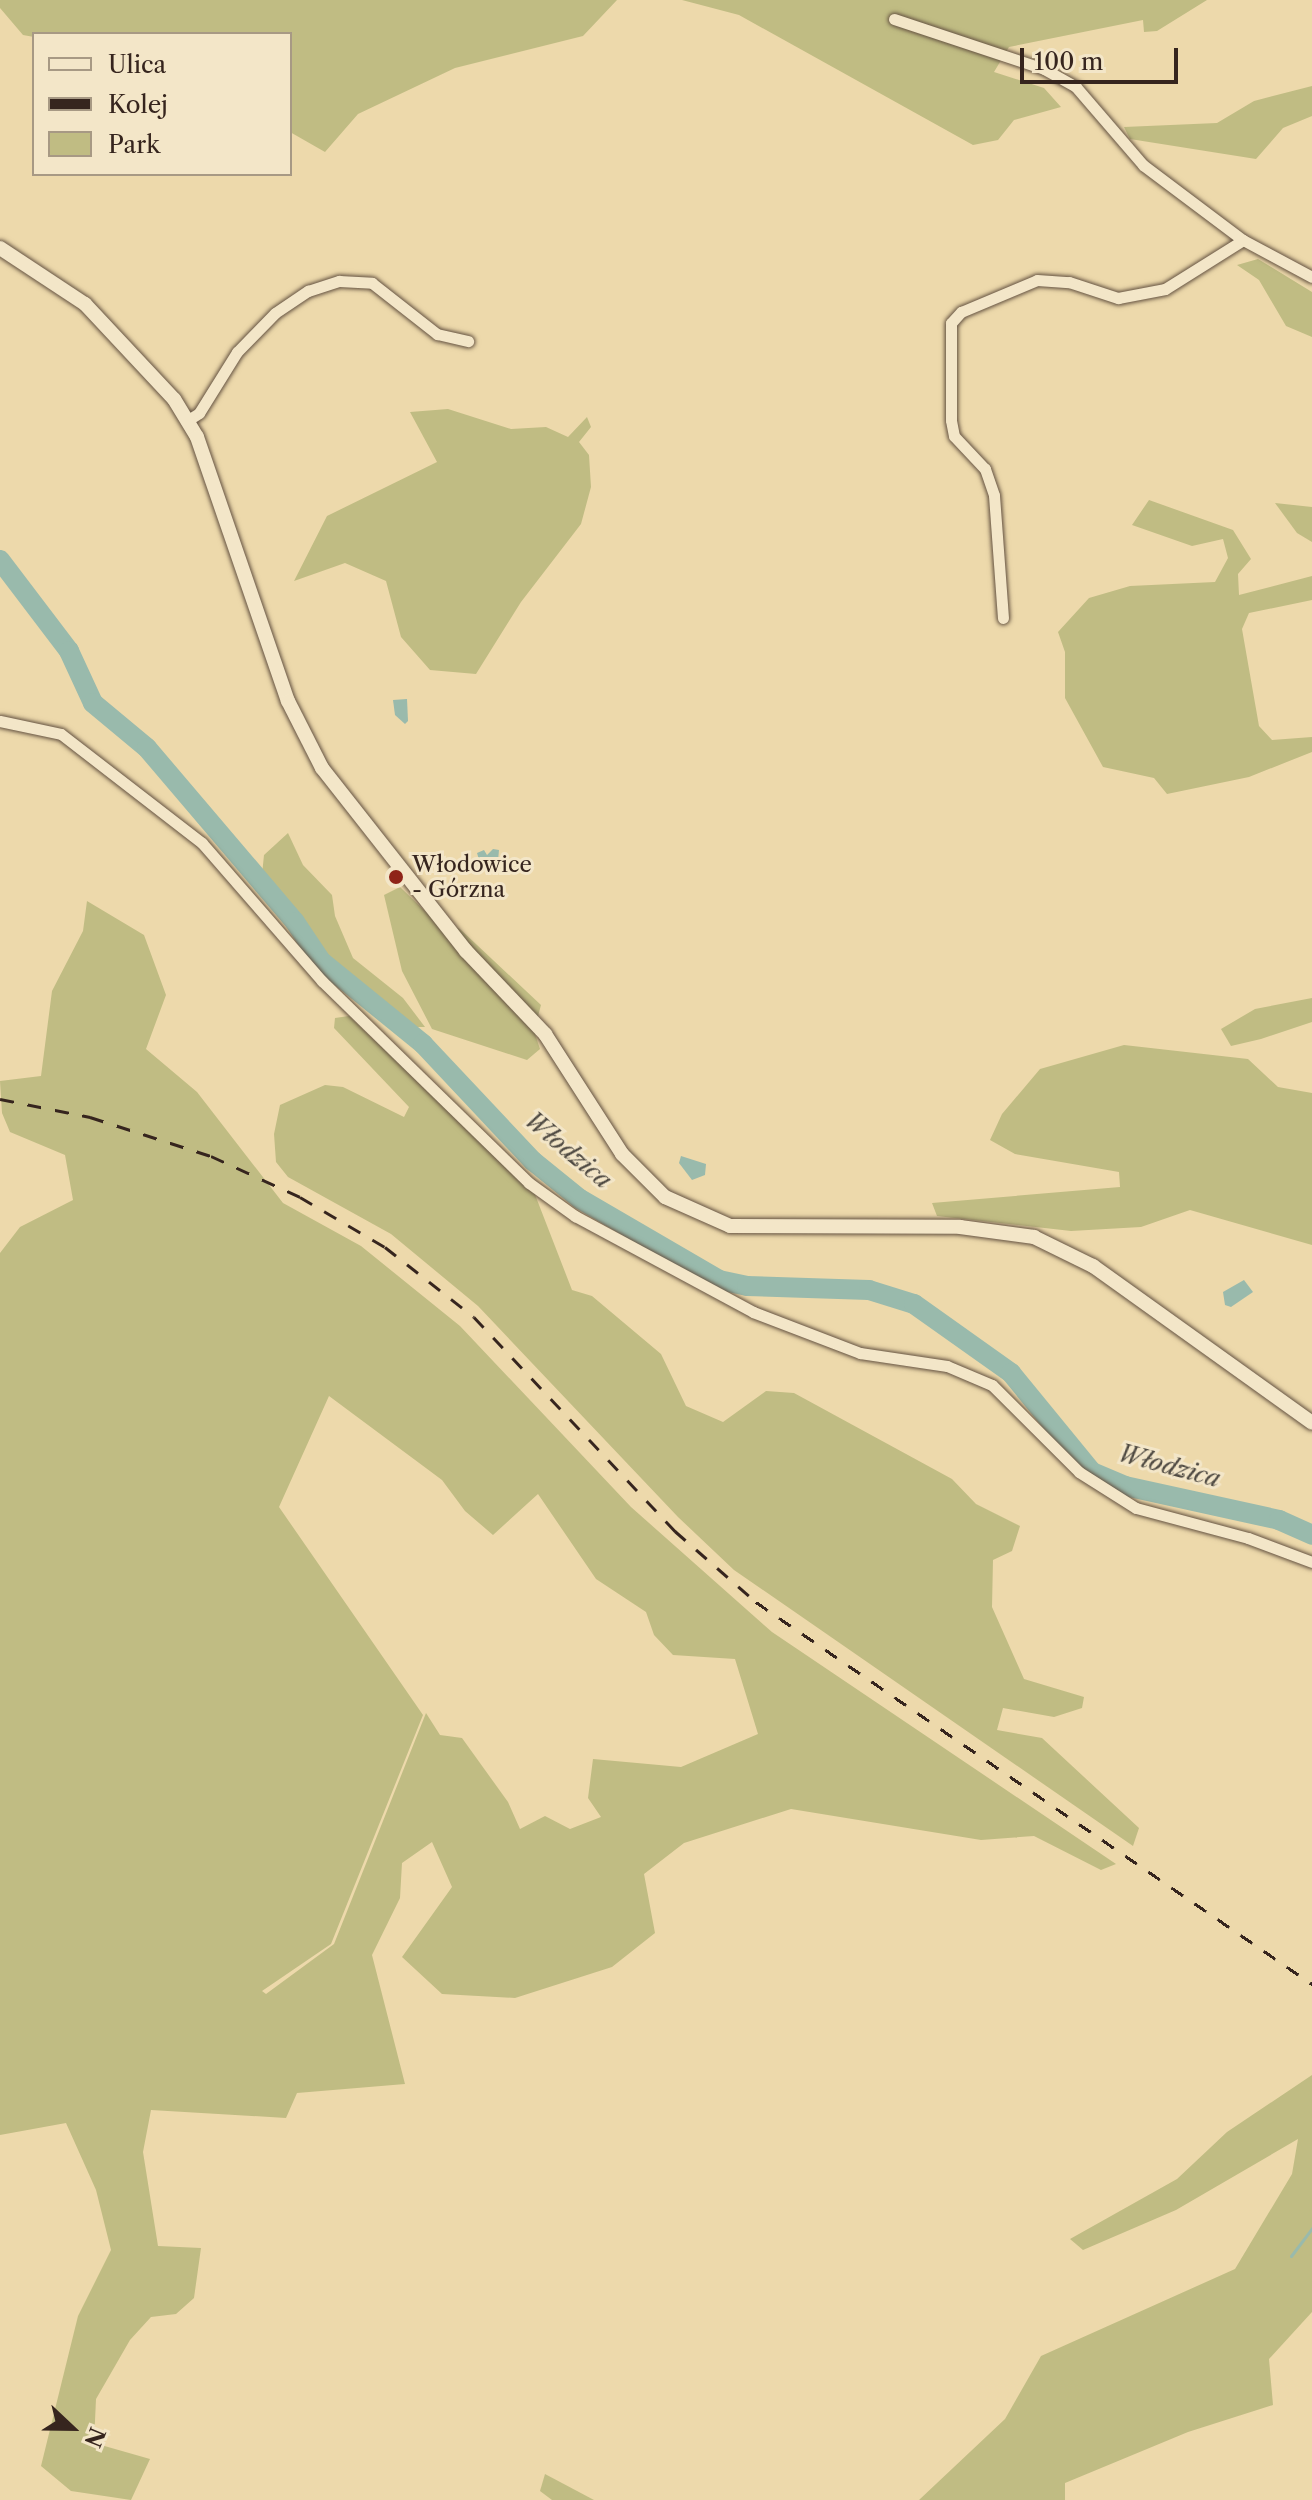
<!DOCTYPE html>
<html>
<head>
<meta charset="utf-8">
<style>
	body { margin:0 }
	#map { position:relative; width:1312px; height:2500px; overflow:hidden; background:#edd9ab; font-family:"Libre Caslon Text",serif }
	div>[style] { position:absolute }
	.green>* { inset:0; background:#c0bc83 }
	.water>* { inset:0; background:#99baac }
	.stream>* { height:3px; margin:-1.5px; padding:0 1.5px; transform-origin:1.5px; border-radius:1.5px; background:#99baac }
	.river>* { height:20px; margin:-10px; padding:0 10px; transform-origin:10px; border-radius:10px; background:#99baac }
	.roads { filter:drop-shadow(0 0 2px #645241) drop-shadow(0 0 2px #645241) }
	.minor>* { height:11px; margin:-5.5px; padding:0 5.5px; transform-origin:5.5px; border-radius:5.5px; background:#f3e6c8 }
	.tertiary>* { height:14px; margin:-7px; padding:0 7px; transform-origin:7px; border-radius:7px; background:#f3e6c8 }
	.rail>* { height:3px; margin-top:-1.5px; transform-origin:0; background:repeating-linear-gradient(90deg,#36251e 0 14px,transparent 0 28px) }
	.dots>* { width:22px; height:22px; translate:-50% -50%; box-sizing:border-box; border:4px solid #f3e6c8; border-radius:50% }
	span { translate:-50% -50%; white-space:nowrap; text-align:center; line-height:1.15; -webkit-text-stroke:6px #f3e6c8; paint-order:stroke }
	.poi-label { font-size:22px; color:#36251e }
	.left { translate:0 -50%; text-align:left }
	.water-label { font-size:24px; color:#4f4a42; font-style:italic }
	.legend { position:absolute; left:32px; top:32px; width:260px; height:144px; box-sizing:border-box; background:#f3e6c8; border:2px solid #a79984; margin:0; padding:10px 14px; list-style:none; font-size:24px; color:#36251e }
	.legend li { display:flex; align-items:center; gap:16px; height:40px }
	.legend b { width:40px; border:2px solid #a79984 }
	.north { position:absolute; left:32px; top:2388px; width:80px; height:80px; -webkit-text-stroke:6px #f3e6c8; paint-order:stroke; rotate:112deg; font-size:22px; font-weight:700; line-height:32px; text-align:center; color:#36251e }
	.north::after { content:''; display:block; margin:auto; width:28px; height:36px; background:#36251e; clip-path:polygon(50% 0,100% 100%,50% 72%,0 100%) }
	.scale { position:absolute; left:1020px; top:48px; width:158px; height:36px; box-sizing:border-box; border:4px solid #36251e; border-top:0; padding-left:10px; font-size:24px; line-height:28px; white-space:nowrap; color:#36251e; -webkit-text-stroke:6px #f3e6c8; paint-order:stroke }
</style>
</head>
<body>
<div id="map">
	<div class="green">
		<div style="clip-path:polygon(0 0,617px 0,583px 36px,455px 68px,358px 114px,325px 152px,290px 132px,290px 34px,34px 37px,23px 35px,0 8px)"></div>
		<div style="clip-path:polygon(682px 0,1207px 0,1157px 31px,1144px 32px,1143px 20px,1009px 47px,994px 72px,1044px 88px,1061px 107px,1014px 120px,998px 140px,973px 145px,739px 15px)"></div>
		<div style="clip-path:polygon(1312px 86px,1312px 116px,1283px 128px,1256px 159px,1130px 139px,1124px 127px,1217px 123px,1254px 101px)"></div>
		<div style="clip-path:polygon(1258px 259px,1312px 292px,1312px 337px,1286px 326px,1259px 280px,1237px 265px)"></div>
		<div style="clip-path:polygon(448px 409px,511px 429px,546px 427px,568px 437px,587px 417px,591px 427px,579px 442px,589px 455px,591px 487px,581px 524px,521px 602px,476px 674px,430px 670px,401px 637px,386px 581px,345px 563px,294px 581px,327px 516px,437px 462px,410px 412px)"></div>
		<div style="clip-path:polygon(1149px 500px,1233px 530px,1251px 559px,1238px 574px,1239px 595px,1312px 576px,1312px 600px,1249px 613px,1242px 629px,1259px 726px,1272px 740px,1312px 737px,1312px 752px,1249px 777px,1167px 794px,1154px 778px,1103px 767px,1065px 698px,1065px 652px,1058px 632px,1089px 598px,1130px 586px,1215px 582px,1228px 558px,1223px 539px,1192px 546px,1132px 525px)"></div>
		<div style="clip-path:polygon(1275px 503px,1312px 507px,1312px 542px,1297px 533px)"></div>
		<div style="clip-path:polygon(288px 833px,303px 865px,332px 895px,335px 916px,353px 958px,403px 998px,425px 1027px,415px 1027px,305px 950px,260px 894px,264px 855px)"></div>
		<div style="clip-path:polygon(400px 887px,429px 915px,460px 929px,541px 1005px,534px 1031px,540px 1049px,527px 1060px,432px 1029px,402px 971px,384px 895px)"></div>
		<div style="clip-path:polygon(evenodd,87px 901px,144px 935px,166px 995px,146px 1049px,197px 1092px,283px 1203px,361px 1246px,460px 1326px,631px 1507px,772px 1632px,1116px 1864px,1101px 1870px,1034px 1836px,981px 1840px,791px 1809px,684px 1843px,644px 1874px,655px 1933px,612px 1967px,515px 1998px,442px 1994px,402px 1957px,452px 1887px,432px 1842px,402px 1863px,400px 1898px,372px 1955px,405px 2084px,297px 2093px,286px 2118px,151px 2110px,143px 2152px,158px 2246px,201px 2248px,194px 2298px,176px 2314px,151px 2317px,130px 2340px,96px 2399px,94px 2443px,150px 2459px,131px 2500px,71px 2491px,41px 2466px,78px 2316px,111px 2250px,96px 2190px,66px 2123px,0 2135px,0 1253px,20px 1227px,73px 1200px,65px 1155px,10px 1132px,2px 1113px,0 1081px,41px 1076px,52px 991px,83px 931px,87px 901px,329px 1396px,442px 1480px,465px 1511px,493px 1535px,538px 1494px,596px 1579px,646px 1612px,654px 1635px,673px 1655px,735px 1659px,758px 1734px,681px 1767px,593px 1759px,588px 1798px,601px 1817px,570px 1829px,545px 1816px,520px 1829px,508px 1802px,462px 1738px,440px 1735px,426px 1713px,334px 1944px,266px 1994px,262px 1991px,331px 1944px,423px 1715px,279px 1507px,329px 1396px)"></div>
		<div style="clip-path:polygon(1312px 998px,1312px 1022px,1261px 1039px,1231px 1046px,1221px 1029px,1255px 1009px)"></div>
		<div style="clip-path:polygon(349px 1016px,534px 1192px,572px 1290px,592px 1296px,661px 1354px,686px 1406px,723px 1422px,766px 1391px,794px 1393px,952px 1479px,976px 1504px,1020px 1526px,1012px 1551px,993px 1560px,992px 1607px,1024px 1679px,1084px 1697px,1082px 1708px,1054px 1717px,1003px 1708px,997px 1730px,1042px 1738px,1139px 1828px,1133px 1846px,734px 1570px,678px 1517px,478px 1306px,391px 1234px,288px 1177px,276px 1162px,274px 1134px,280px 1105px,325px 1085px,343px 1087px,404px 1117px,409px 1107px,334px 1028px,335px 1018px)"></div>
		<div style="clip-path:polygon(1124px 1045px,1248px 1059px,1278px 1087px,1312px 1093px,1312px 1245px,1190px 1210px,1141px 1227px,1071px 1231px,937px 1216px,932px 1203px,1120px 1187px,1119px 1172px,1015px 1154px,990px 1140px,1002px 1114px,1040px 1069px)"></div>
		<div style="clip-path:polygon(1312px 2075px,1312px 2312px,1269px 2359px,1273px 2405px,1188px 2432px,1065px 2483px,1065px 2500px,919px 2500px,1005px 2419px,1041px 2356px,1235px 2269px,1292px 2174px,1298px 2139px,1176px 2210px,1083px 2250px,1070px 2239px,1177px 2179px,1227px 2132px)"></div>
		<div style="clip-path:polygon(545px 2474px,594px 2500px,552px 2500px,540px 2491px)"></div>
	</div>
	<div class="water">
		<div style="clip-path:polygon(407px 699px,408px 721px,405px 724px,395px 715px,393px 700px)"></div>
		<div style="clip-path:polygon(493px 849px,499px 850px,498px 861px,491px 866px,480px 863px,477px 853px,484px 850px,487px 855px)"></div>
		<div style="clip-path:polygon(681px 1156px,706px 1164px,705px 1175px,692px 1180px,679px 1163px)"></div>
		<div style="clip-path:polygon(1244px 1280px,1253px 1292px,1231px 1307px,1225px 1305px,1223px 1292px)"></div>
	</div>
	<div class="stream">
		<div style="left:1291px;top:2256px;width:35px;rotate:-53deg"></div>
	</div>
	<div class="river">
		<div style="left:0;top:560px;width:114px;rotate:52.8deg"></div>
		<div style="left:69px;top:651px;width:57px;rotate:65.2deg"></div>
		<div style="left:93px;top:703px;width:70px;rotate:39.8deg"></div>
		<div style="left:147px;top:748px;width:228px;rotate:49.6deg"></div>
		<div style="left:295px;top:922px;width:47px;rotate:56.3deg"></div>
		<div style="left:321px;top:961px;width:132px;rotate:39.1deg"></div>
		<div style="left:423px;top:1044px;width:161px;rotate:46.8deg"></div>
		<div style="left:533px;top:1161px;width:60px;rotate:39deg"></div>
		<div style="left:580px;top:1199px;width:161px;rotate:30.2deg"></div>
		<div style="left:719px;top:1280px;width:29px;rotate:12deg"></div>
		<div style="left:747px;top:1286px;width:122px;rotate:1.9deg"></div>
		<div style="left:869px;top:1290px;width:47px;rotate:17.3deg"></div>
		<div style="left:914px;top:1304px;width:119px;rotate:35.4deg"></div>
		<div style="left:1011px;top:1373px;width:128px;rotate:50.7deg"></div>
		<div style="left:1092px;top:1472px;width:36px;rotate:23deg"></div>
		<div style="left:1125px;top:1486px;width:158px;rotate:12.4deg"></div>
		<div style="left:1279px;top:1520px;width:36px;rotate:24deg"></div>
	</div>
	<div class="roads">
		<div class="minor">
			<div style="left:894px;top:19px;width:158px;rotate:18.4deg"></div>
			<div style="left:1044px;top:69px;width:37px;rotate:29deg"></div>
			<div style="left:1076px;top:87px;width:103px;rotate:49.3deg"></div>
			<div style="left:1143px;top:165px;width:125px;rotate:36.9deg"></div>
			<div style="left:1243px;top:240px;width:78px;rotate:28.2deg"></div>
			<div style="left:188px;top:420px;width:13px;rotate:-32deg"></div>
			<div style="left:199px;top:413px;width:72px;rotate:-58.1deg"></div>
			<div style="left:237px;top:352px;width:54px;rotate:-45.7deg"></div>
			<div style="left:275px;top:313px;width:40px;rotate:-34deg"></div>
			<div style="left:308px;top:291px;width:33px;rotate:-18deg"></div>
			<div style="left:339px;top:281px;width:33px;rotate:3deg"></div>
			<div style="left:372px;top:283px;width:83px;rotate:38.1deg"></div>
			<div style="left:437px;top:334px;width:32px;rotate:13deg"></div>
			<div style="left:1003px;top:618px;width:123px;rotate:-94.2deg"></div>
			<div style="left:994px;top:495px;width:28px;rotate:-109deg"></div>
			<div style="left:985px;top:469px;width:45px;rotate:-133.2deg"></div>
			<div style="left:954px;top:436px;width:16px;rotate:-101deg"></div>
			<div style="left:951px;top:420px;width:97px;rotate:-90deg"></div>
			<div style="left:951px;top:323px;width:15px;rotate:-48deg"></div>
			<div style="left:961px;top:312px;width:82px;rotate:-22.8deg"></div>
			<div style="left:1037px;top:280px;width:32px;rotate:4deg"></div>
			<div style="left:1069px;top:282px;width:52px;rotate:18.1deg"></div>
			<div style="left:1118px;top:298px;width:48px;rotate:-10.8deg"></div>
			<div style="left:1165px;top:289px;width:92px;rotate:-32.1deg"></div>
			<div style="left:0;top:721px;width:62px;rotate:12deg"></div>
			<div style="left:61px;top:734px;width:178px;rotate:37.7deg"></div>
			<div style="left:202px;top:843px;width:183px;rotate:49deg"></div>
			<div style="left:322px;top:981px;width:289px;rotate:44.3deg"></div>
			<div style="left:529px;top:1183px;width:57px;rotate:35.7deg"></div>
			<div style="left:575px;top:1216px;width:202px;rotate:28.3deg"></div>
			<div style="left:753px;top:1312px;width:115px;rotate:21deg"></div>
			<div style="left:860px;top:1353px;width:88px;rotate:8.5deg"></div>
			<div style="left:947px;top:1366px;width:49px;rotate:22.9deg"></div>
			<div style="left:992px;top:1385px;width:123px;rotate:45deg"></div>
			<div style="left:1079px;top:1472px;width:67px;rotate:32.3deg"></div>
			<div style="left:1136px;top:1508px;width:116px;rotate:15deg"></div>
			<div style="left:1248px;top:1538px;width:68px;rotate:20.6deg"></div>
		</div>
		<div class="tertiary">
			<div style="left:0;top:248px;width:102px;rotate:33.4deg"></div>
			<div style="left:85px;top:304px;width:130px;rotate:46.9deg"></div>
			<div style="left:174px;top:399px;width:44px;rotate:58.8deg"></div>
			<div style="left:197px;top:437px;width:279px;rotate:71deg"></div>
			<div style="left:288px;top:701px;width:75px;rotate:63.1deg"></div>
			<div style="left:322px;top:768px;width:233px;rotate:51.8deg"></div>
			<div style="left:466px;top:951px;width:115px;rotate:46.4deg"></div>
			<div style="left:545px;top:1034px;width:143px;rotate:57.3deg"></div>
			<div style="left:622px;top:1154px;width:61px;rotate:45deg"></div>
			<div style="left:665px;top:1197px;width:71px;rotate:24deg"></div>
			<div style="left:730px;top:1226px;width:230px;rotate:0.2deg"></div>
			<div style="left:960px;top:1227px;width:75px;rotate:7.7deg"></div>
			<div style="left:1034px;top:1237px;width:66px;rotate:26.2deg"></div>
			<div style="left:1093px;top:1266px;width:269px;rotate:35.6deg"></div>
		</div>
	</div>
	<div class="rail">
		<div style="left:0;top:1099px;width:92px;rotate:11.3deg"></div>
		<div style="left:90px;top:1117px;width:127px;rotate:17.9deg"></div>
		<div style="left:211px;top:1156px;width:98px;rotate:24.7deg"></div>
		<div style="left:300px;top:1197px;width:99px;rotate:30.5deg"></div>
		<div style="left:385px;top:1247px;width:113px;rotate:38.2deg"></div>
		<div style="left:474px;top:1317px;width:294px;rotate:46.8deg"></div>
		<div style="left:675px;top:1531px;width:108px;rotate:41.2deg"></div>
		<div style="left:756px;top:1602px;width:675px;rotate:34.49deg"></div>
	</div>
	<div class="dots">
		<div style="left:396px;top:877px;background:#8f2418"></div>
	</div>
	<div class="poi-label">
		<span class="left" style="left:412px;top:877px">Włodowice<br>- Górzna</span>
	</div>
	<div class="water-label">
		<span style="left:568px;top:1150px;rotate:40deg">Włodzica</span>
		<span style="left:1169px;top:1466px;rotate:15deg">Włodzica</span>
	</div>
	<ul class="legend">
	<li><b style="height:10px;background:#f3e6c8"></b>Ulica</li>
	<li><b style="height:10px;background:#36251e"></b>Kolej</li>
	<li><b style="height:22px;background:#c0bc83"></b>Park</li>
	</ul>
	<div class="north">N</div>
	<div class="scale">100 m</div>
</div>
</body>
</html>
